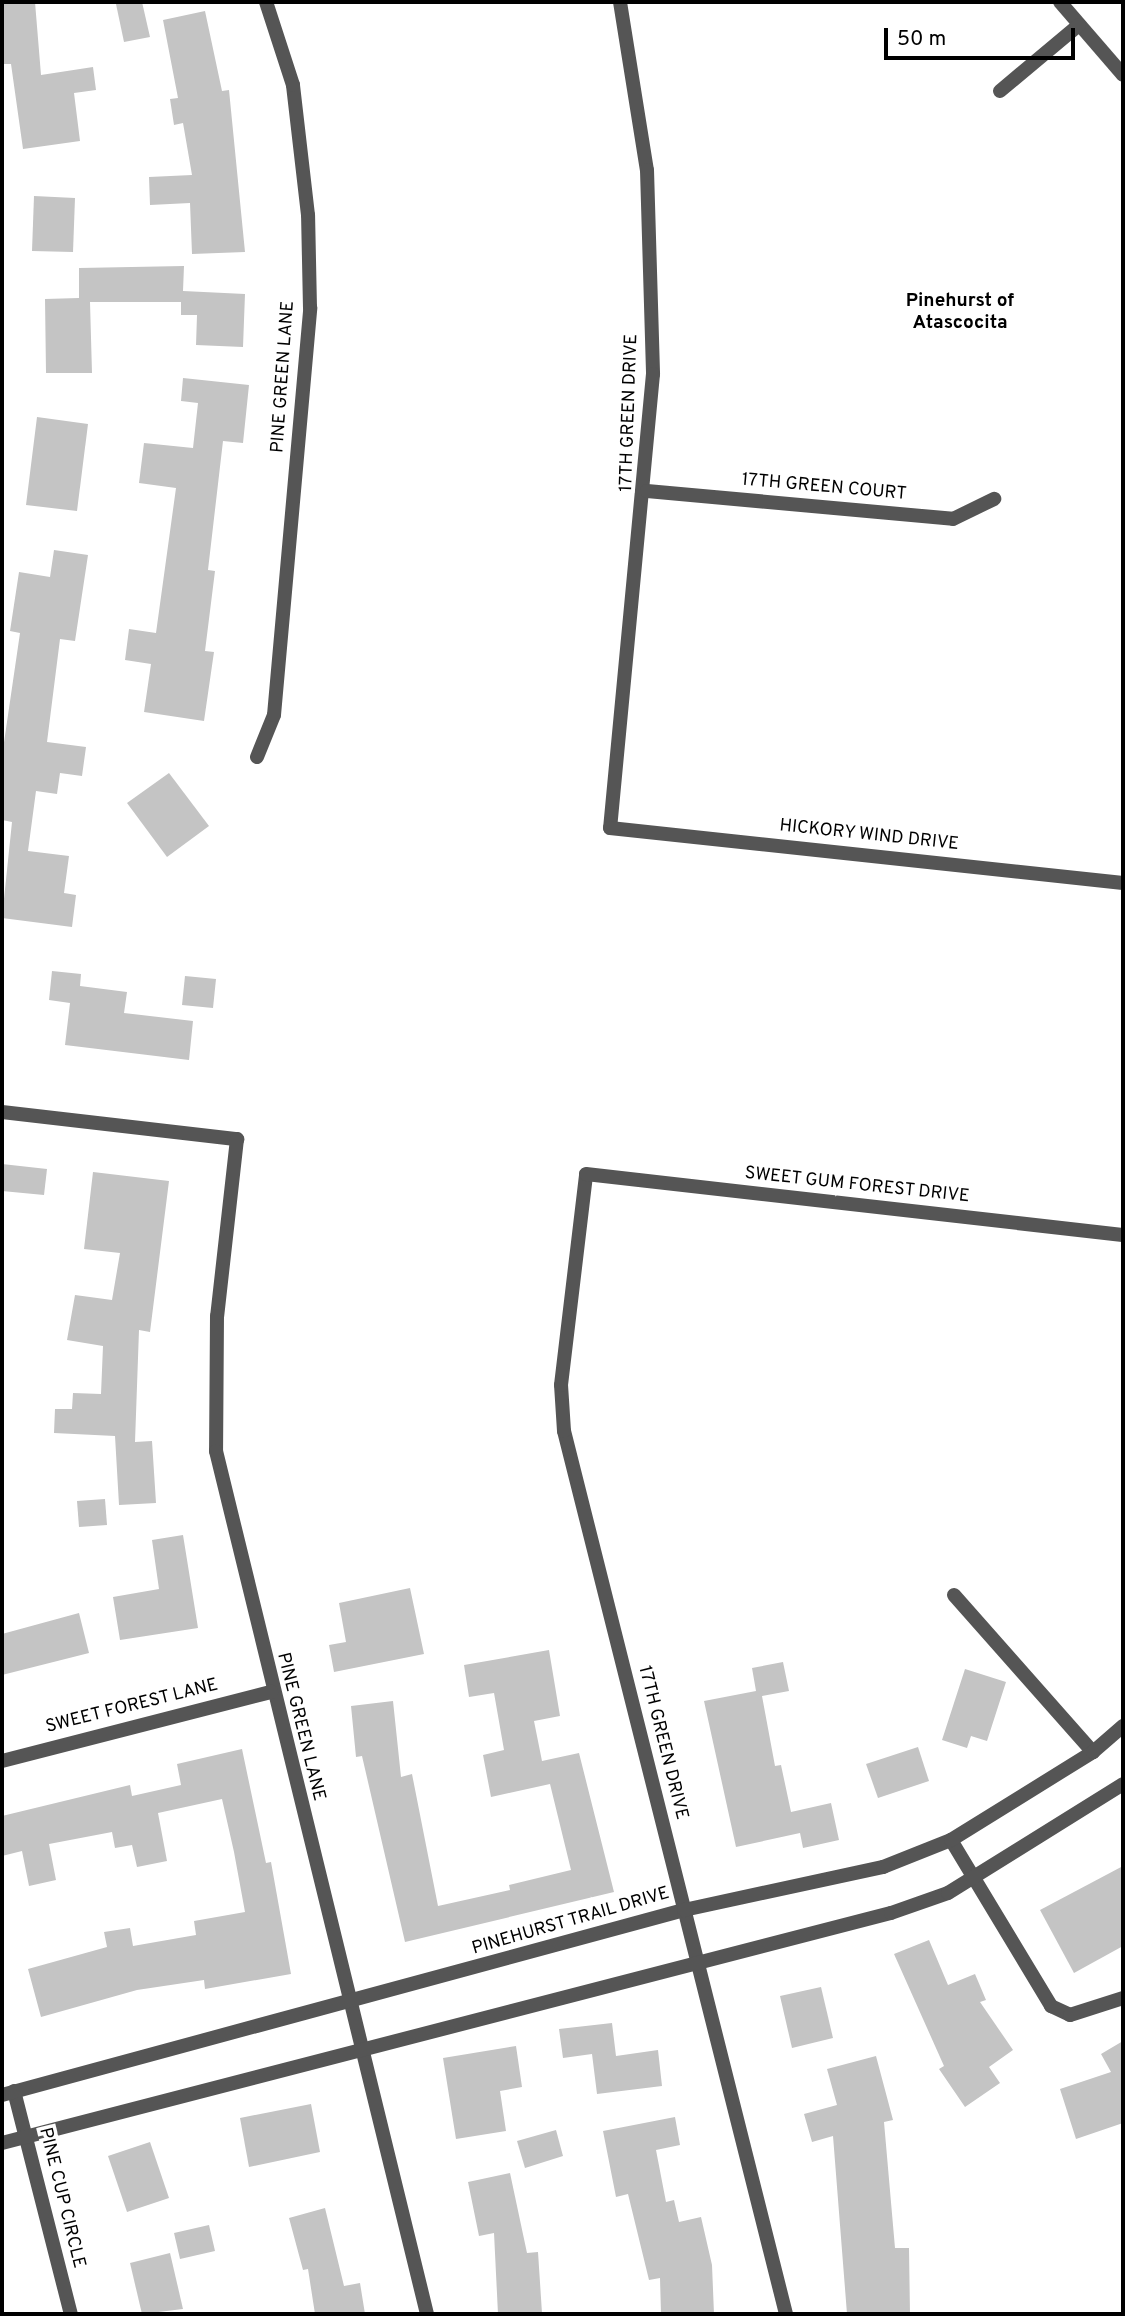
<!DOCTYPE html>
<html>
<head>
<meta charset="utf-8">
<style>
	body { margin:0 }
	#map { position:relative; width:1125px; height:2316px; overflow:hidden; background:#fff; font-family:Overpass,sans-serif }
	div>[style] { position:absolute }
	.building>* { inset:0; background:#c4c4c4 }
	.minor>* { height:14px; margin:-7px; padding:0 7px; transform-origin:7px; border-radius:7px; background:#555 }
	.tertiary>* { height:14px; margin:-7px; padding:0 7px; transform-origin:7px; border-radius:7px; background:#555 }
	span { translate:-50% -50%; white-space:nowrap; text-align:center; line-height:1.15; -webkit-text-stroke:7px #fff; paint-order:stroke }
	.street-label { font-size:18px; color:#000 }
	.neighbourhood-label { font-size:19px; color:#000; font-weight:700 }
	.frame { position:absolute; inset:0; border:4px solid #000; pointer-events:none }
	.scale { position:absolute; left:884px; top:28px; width:191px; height:32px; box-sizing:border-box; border:4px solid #000; border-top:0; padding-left:9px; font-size:21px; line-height:24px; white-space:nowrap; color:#000; -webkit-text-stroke:5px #fff; paint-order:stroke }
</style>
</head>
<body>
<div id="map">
	<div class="building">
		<div style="clip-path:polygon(2px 2px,35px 2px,41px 75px,93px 67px,96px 90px,74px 93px,80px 141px,23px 149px,11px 64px,2px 64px)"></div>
		<div style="clip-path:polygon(142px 2px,150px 37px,124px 42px,116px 4px)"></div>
		<div style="clip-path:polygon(205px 11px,222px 91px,229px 90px,245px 252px,192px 254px,190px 203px,150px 205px,149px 177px,192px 175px,183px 123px,174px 125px,170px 99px,178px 98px,163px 20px)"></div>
		<div style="clip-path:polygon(34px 196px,75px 198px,73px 252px,32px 251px)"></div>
		<div style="clip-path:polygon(184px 266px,183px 291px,245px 294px,243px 347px,196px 345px,197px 315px,181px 315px,181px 302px,90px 302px,92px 373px,46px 373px,45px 299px,79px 298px,79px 268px)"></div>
		<div style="clip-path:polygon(183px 378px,249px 385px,243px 443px,223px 441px,208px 570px,215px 571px,205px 651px,214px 652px,204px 721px,144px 712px,151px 664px,125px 660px,129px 629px,156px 633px,176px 488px,139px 483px,144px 443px,193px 448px,198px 403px,181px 401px)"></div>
		<div style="clip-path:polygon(37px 417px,88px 424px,77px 511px,26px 505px)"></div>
		<div style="clip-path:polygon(54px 550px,88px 555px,75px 641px,60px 639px,47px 742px,86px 747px,82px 776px,60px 773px,57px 794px,36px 791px,28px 851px,69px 856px,64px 893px,76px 895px,72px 927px,2px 918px,12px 822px,2px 820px,2px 756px,20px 633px,10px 631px,19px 572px,50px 577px)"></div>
		<div style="clip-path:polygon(169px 773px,209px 826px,167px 857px,127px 803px)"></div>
		<div style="clip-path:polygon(52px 971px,81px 974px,80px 986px,127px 992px,124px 1013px,193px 1021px,189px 1060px,65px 1045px,70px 1003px,49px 1000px)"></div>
		<div style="clip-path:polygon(185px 976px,216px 979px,213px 1008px,182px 1005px)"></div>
		<div style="clip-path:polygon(2px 1164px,47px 1169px,44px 1195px,2px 1191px)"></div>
		<div style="clip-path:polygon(93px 1172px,169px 1181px,150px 1332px,139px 1330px,135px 1442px,152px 1441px,156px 1503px,119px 1505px,115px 1436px,54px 1433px,55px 1409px,72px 1409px,73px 1393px,101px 1394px,103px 1346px,67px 1340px,75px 1295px,112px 1300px,120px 1253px,84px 1249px)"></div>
		<div style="clip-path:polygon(105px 1499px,107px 1525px,79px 1527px,77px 1501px)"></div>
		<div style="clip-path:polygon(183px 1535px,198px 1628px,120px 1640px,113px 1597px,159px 1589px,152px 1540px)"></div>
		<div style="clip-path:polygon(410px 1588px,424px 1654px,334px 1672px,329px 1645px,346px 1642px,339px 1603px)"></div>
		<div style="clip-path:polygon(79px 1613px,89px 1653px,2px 1675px,2px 1634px)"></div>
		<div style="clip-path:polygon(549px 1650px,560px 1716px,534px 1721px,542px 1761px,579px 1753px,614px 1892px,405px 1942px,362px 1756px,356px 1757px,351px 1706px,393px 1701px,401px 1777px,412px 1774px,438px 1906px,510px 1890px,509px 1885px,571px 1870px,550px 1784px,491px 1797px,483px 1755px,504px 1750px,494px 1693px,469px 1697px,464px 1665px)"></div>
		<div style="clip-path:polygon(783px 1662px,789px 1691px,762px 1696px,775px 1766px,781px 1765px,791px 1812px,831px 1803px,839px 1840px,803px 1848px,800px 1833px,736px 1847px,704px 1701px,756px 1691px,752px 1668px)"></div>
		<div style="clip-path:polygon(965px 1669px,1006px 1682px,987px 1741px,971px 1736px,967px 1748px,942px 1740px)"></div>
		<div style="clip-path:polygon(918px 1747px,929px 1781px,878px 1798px,866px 1764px)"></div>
		<div style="clip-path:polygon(242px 1749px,266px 1863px,271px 1862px,291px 1974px,205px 1989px,204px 1980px,137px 1990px,41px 2017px,28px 1969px,107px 1947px,104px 1932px,130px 1928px,133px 1946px,196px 1935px,194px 1921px,245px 1912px,234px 1852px,222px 1799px,158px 1813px,167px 1861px,137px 1867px,132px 1845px,115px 1848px,112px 1832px,49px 1844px,56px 1880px,29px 1886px,22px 1851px,2px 1856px,2px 1816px,130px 1785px,132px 1796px,181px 1785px,177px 1764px)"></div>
		<div style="clip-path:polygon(1123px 1866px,1123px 1946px,1074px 1973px,1040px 1910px)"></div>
		<div style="clip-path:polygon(929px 1940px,948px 1985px,975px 1974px,986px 2000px,980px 2002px,1013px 2050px,989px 2067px,1000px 2083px,965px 2107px,939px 2069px,944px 2066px,894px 1954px)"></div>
		<div style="clip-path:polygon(821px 1987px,833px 2038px,792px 2048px,780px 1996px)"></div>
		<div style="clip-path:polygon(612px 2023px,616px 2056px,658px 2050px,662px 2086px,597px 2094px,592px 2054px,563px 2058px,559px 2029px)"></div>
		<div style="clip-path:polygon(1123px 2041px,1123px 2123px,1076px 2139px,1060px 2089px,1111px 2072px,1101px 2054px)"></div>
		<div style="clip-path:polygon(516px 2046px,522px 2087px,500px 2091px,506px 2131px,456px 2139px,443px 2058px)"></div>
		<div style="clip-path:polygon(876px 2056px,893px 2120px,884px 2122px,895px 2248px,909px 2248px,910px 2314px,847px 2314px,833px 2136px,812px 2142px,804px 2114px,837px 2105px,827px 2069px)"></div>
		<div style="clip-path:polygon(311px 2104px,320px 2152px,249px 2167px,240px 2118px)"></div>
		<div style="clip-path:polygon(675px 2117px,680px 2145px,656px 2150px,666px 2202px,674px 2200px,679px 2222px,701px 2217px,712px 2265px,714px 2314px,661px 2314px,660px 2278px,649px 2280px,628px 2194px,616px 2197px,603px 2131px)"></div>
		<div style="clip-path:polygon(556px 2130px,563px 2156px,525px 2168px,517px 2141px)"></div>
		<div style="clip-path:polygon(150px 2142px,169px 2198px,127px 2212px,108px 2156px)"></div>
		<div style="clip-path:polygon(510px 2173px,527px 2253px,538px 2252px,542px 2313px,498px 2314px,494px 2233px,479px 2236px,468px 2182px)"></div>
		<div style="clip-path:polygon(325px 2208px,344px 2286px,360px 2283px,365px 2314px,315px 2314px,308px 2269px,303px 2270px,289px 2218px)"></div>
		<div style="clip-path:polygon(209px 2225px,215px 2251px,180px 2259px,174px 2233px)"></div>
		<div style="clip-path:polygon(170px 2253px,183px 2309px,142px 2314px,130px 2263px)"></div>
	</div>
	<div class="minor">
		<div style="left:620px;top:2px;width:170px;rotate:80.9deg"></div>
		<div style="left:647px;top:170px;width:204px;rotate:88.3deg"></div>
		<div style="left:653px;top:374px;width:456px;rotate:95.4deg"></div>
		<div style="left:610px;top:828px;width:516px;rotate:6.12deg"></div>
		<div style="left:1060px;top:2px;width:96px;rotate:49.2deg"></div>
		<div style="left:1000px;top:91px;width:103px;rotate:-39.9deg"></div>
		<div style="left:647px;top:491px;width:307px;rotate:5.2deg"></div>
		<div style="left:953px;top:519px;width:46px;rotate:-26deg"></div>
		<div style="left:257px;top:757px;width:45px;rotate:-68deg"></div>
		<div style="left:274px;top:715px;width:409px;rotate:-84.9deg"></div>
		<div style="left:310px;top:308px;width:93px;rotate:-91.2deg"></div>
		<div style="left:308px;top:215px;width:131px;rotate:-96.6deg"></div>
		<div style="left:293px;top:85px;width:87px;rotate:-108deg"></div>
		<div style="left:2px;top:1112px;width:237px;rotate:6.6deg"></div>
		<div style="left:237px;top:1139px;width:178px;rotate:96.4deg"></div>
		<div style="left:217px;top:1316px;width:135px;rotate:90.4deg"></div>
		<div style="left:216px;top:1451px;width:888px;rotate:76.26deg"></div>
		<div style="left:954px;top:1595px;width:210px;rotate:48.5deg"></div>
		<div style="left:2px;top:1761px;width:278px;rotate:-14.4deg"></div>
		<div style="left:951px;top:1840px;width:194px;rotate:58.9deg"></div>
		<div style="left:1051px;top:2006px;width:21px;rotate:25deg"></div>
		<div style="left:1070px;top:2015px;width:56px;rotate:-17.8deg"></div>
		<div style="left:14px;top:2091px;width:230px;rotate:75.7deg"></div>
		<div style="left:786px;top:2314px;width:910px;rotate:-104.11deg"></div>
		<div style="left:564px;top:1431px;width:46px;rotate:-93.7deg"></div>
		<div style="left:561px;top:1385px;width:212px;rotate:-83.2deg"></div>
		<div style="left:586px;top:1174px;width:540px;rotate:6.48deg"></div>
	</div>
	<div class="tertiary">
		<div style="left:2px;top:2095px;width:707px;rotate:-15.18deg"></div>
		<div style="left:684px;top:1910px;width:204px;rotate:-12.2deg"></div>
		<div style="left:883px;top:1867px;width:73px;rotate:-21.7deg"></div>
		<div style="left:951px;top:1840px;width:167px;rotate:-31.8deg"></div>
		<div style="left:1093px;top:1752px;width:40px;rotate:-41deg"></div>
		<div style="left:2px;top:2143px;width:918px;rotate:-14.51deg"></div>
		<div style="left:891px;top:1913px;width:60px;rotate:-19.3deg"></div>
		<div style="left:948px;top:1893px;width:206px;rotate:-31.9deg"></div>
	</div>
	<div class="street-label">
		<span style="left:284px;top:377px;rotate:-86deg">PINE GREEN LANE</span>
		<span style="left:630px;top:413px;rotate:-88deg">17TH GREEN DRIVE</span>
		<span style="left:824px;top:488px;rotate:5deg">17TH GREEN COURT</span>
		<span style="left:869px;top:836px;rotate:6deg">HICKORY WIND DRIVE</span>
		<span style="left:857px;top:1186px;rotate:6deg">SWEET GUM FOREST DRIVE</span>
		<span style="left:132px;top:1707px;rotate:-14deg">SWEET FOREST LANE</span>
		<span style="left:300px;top:1727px;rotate:76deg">PINE GREEN LANE</span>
		<span style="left:662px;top:1743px;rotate:76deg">17TH GREEN DRIVE</span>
		<span style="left:571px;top:1922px;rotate:-16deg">PINEHURST TRAIL DRIVE</span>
		<span style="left:61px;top:2198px;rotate:76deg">PINE CUP CIRCLE</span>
	</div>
	<div class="neighbourhood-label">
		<span style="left:960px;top:313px">Pinehurst of<br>Atascocita</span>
	</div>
	<div class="frame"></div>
	<div class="scale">50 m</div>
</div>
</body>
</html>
